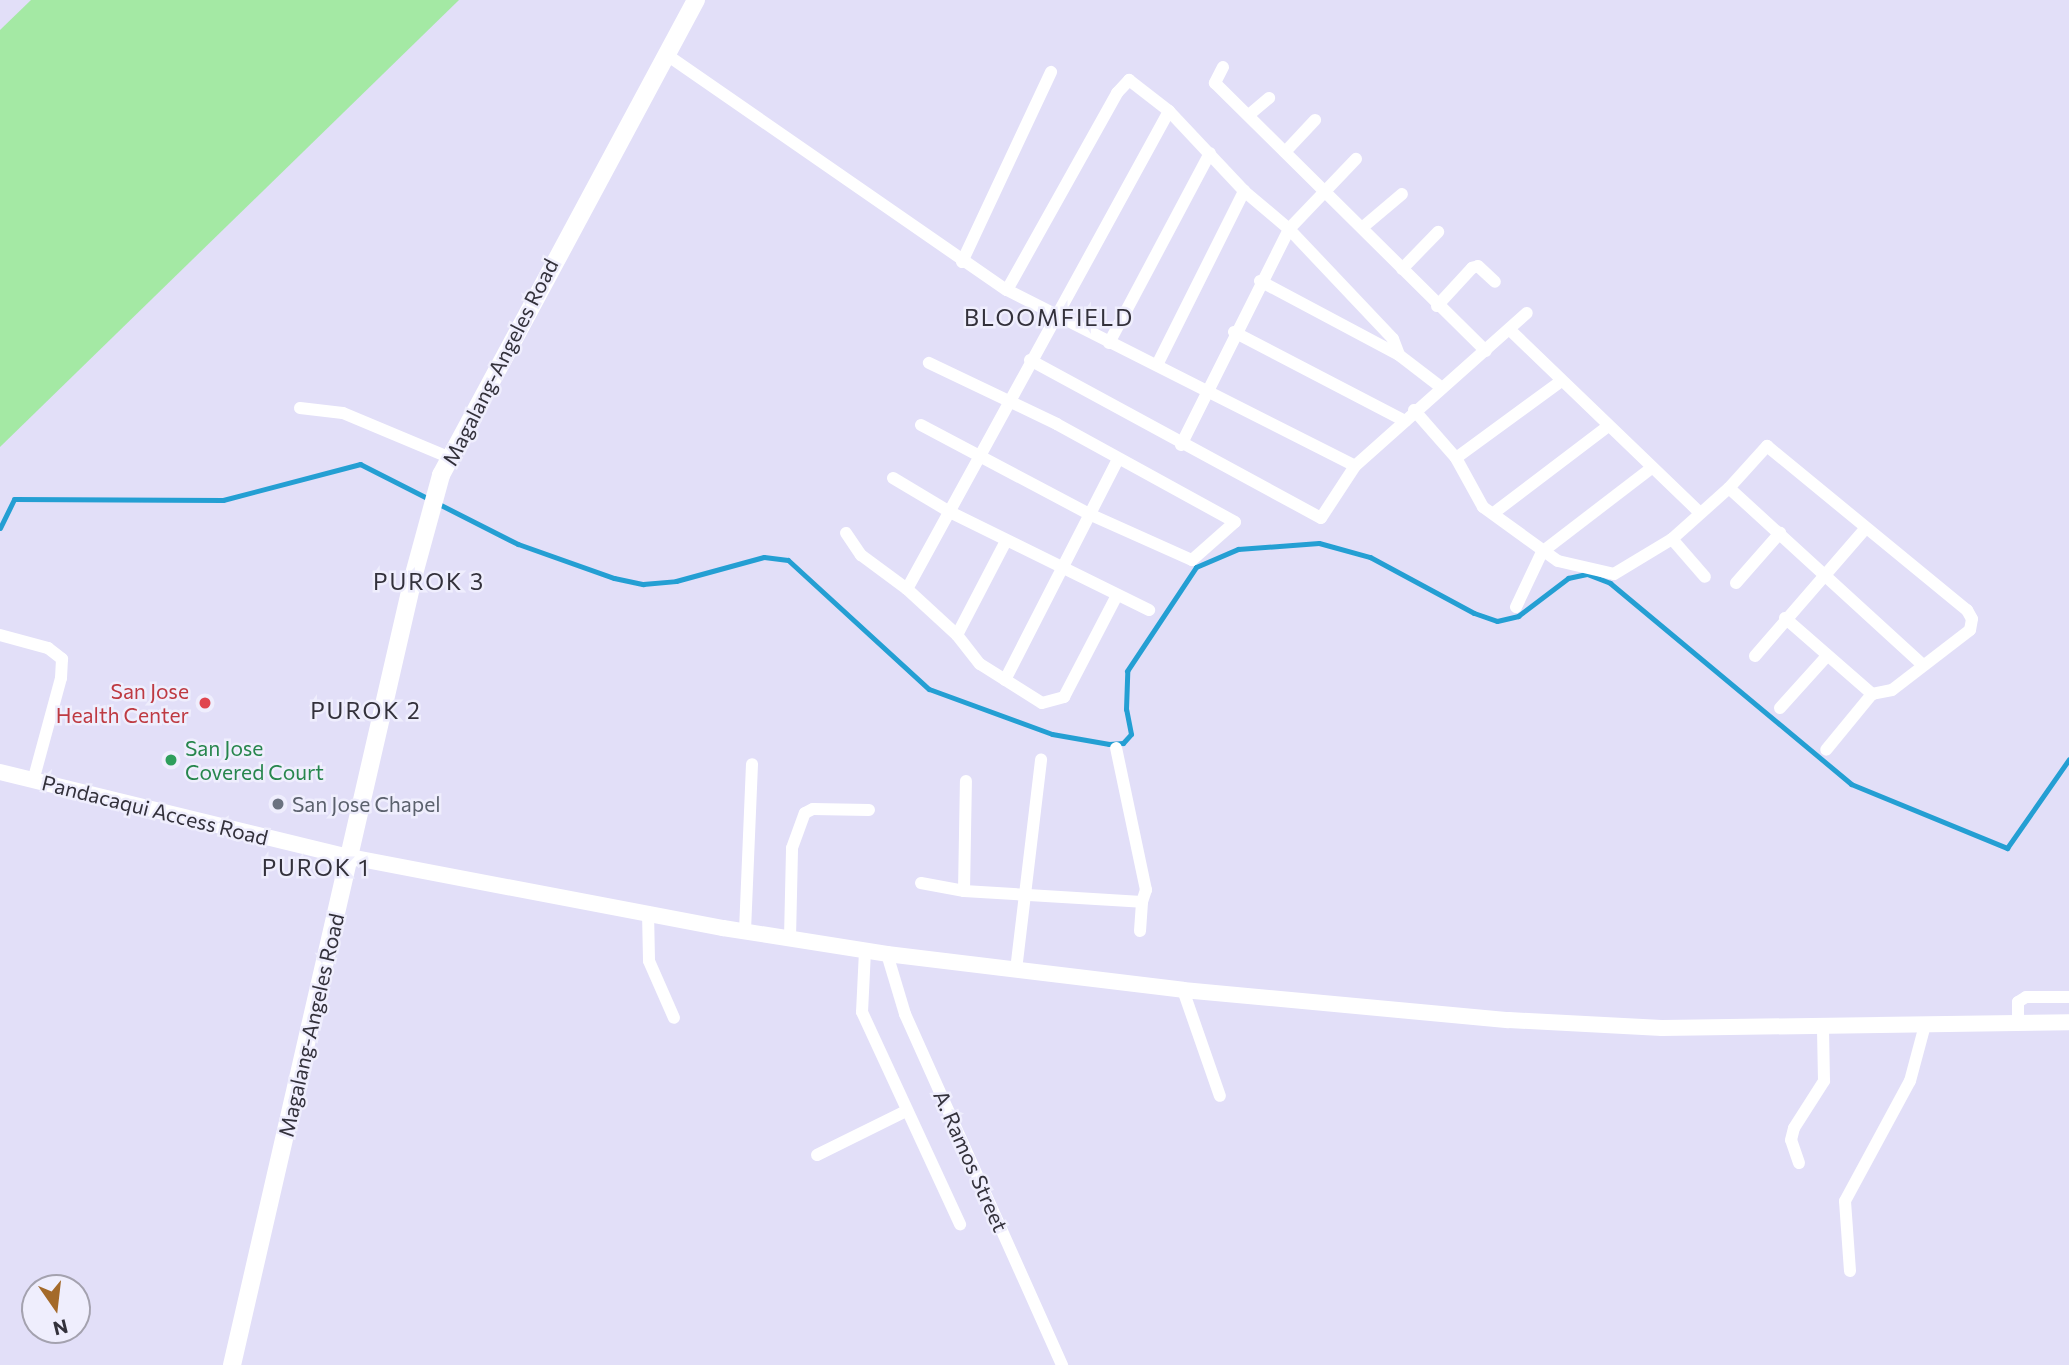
<!DOCTYPE html>
<html>
<head>
<meta charset="utf-8">
<style>
	body { margin:0 }
	#map { position:relative; width:2069px; height:1365px; overflow:hidden; background:#e2dff8; font-family:Commissioner,sans-serif }
	div>[style] { position:absolute }
	.green>* { inset:0; background:#a4e9a4 }
	.stream>* { height:5px; margin:-2.5px; padding:0 2.5px; transform-origin:2.5px; border-radius:2.5px; background:#249fd3 }
	.minor>* { height:12px; margin:-6px; padding:0 6px; transform-origin:6px; border-radius:6px; background:#fff }
	.tertiary>* { height:16px; margin:-8px; padding:0 8px; transform-origin:8px; border-radius:8px; background:#fff }
	.secondary>* { height:18px; margin:-9px; padding:0 9px; transform-origin:9px; border-radius:9px; background:#fff }
	.dots>* { width:19px; height:19px; translate:-50% -50%; box-sizing:border-box; border:4px solid #efeefd; border-radius:50% }
	span { translate:-50% -50%; white-space:nowrap; text-align:center; line-height:1.15; -webkit-text-stroke:5px #efeefd; paint-order:stroke }
	.street-label { font-size:21px; color:#33313b }
	.health-label { font-size:21px; color:#be3a42 }
	.right { translate:-100% -50%; text-align:right }
	.leisure-label { font-size:21px; color:#27864d }
	.left { translate:0 -50%; text-align:left }
	.worship-label { font-size:21px; color:#5b616d }
	.neighbourhood-label { font-size:23px; color:#33313b; letter-spacing:2px }
	.north { position:absolute; left:21px; top:1274px; width:70px; height:70px; box-sizing:border-box; background:#efeefd; border:2px solid #a4a2af; border-radius:50%; rotate:166deg; font-size:19px; font-weight:700; line-height:28px; text-align:center; color:#33313b }
	.north::after { content:''; display:block; margin:auto; width:24px; height:32px; background:#a46a2a; clip-path:polygon(50% 0,100% 100%,50% 72%,0 100%) }
</style>
</head>
<body>
<div id="map">
	<div class="green">
		<div style="clip-path:polygon(31px 0,459px 0,0 447px,0 30px)"></div>
	</div>
	<div class="stream">
		<div style="left:0;top:528px;width:32px;rotate:-64deg"></div>
		<div style="left:14px;top:499px;width:209px;rotate:0.3deg"></div>
		<div style="left:223px;top:500px;width:142px;rotate:-14.7deg"></div>
		<div style="left:360px;top:464px;width:177px;rotate:26.9deg"></div>
		<div style="left:518px;top:544px;width:102px;rotate:19.5deg"></div>
		<div style="left:614px;top:578px;width:30px;rotate:12deg"></div>
		<div style="left:643px;top:584px;width:33px;rotate:-5deg"></div>
		<div style="left:676px;top:581px;width:91px;rotate:-15.3deg"></div>
		<div style="left:764px;top:557px;width:24px;rotate:7deg"></div>
		<div style="left:788px;top:560px;width:191px;rotate:42.5deg"></div>
		<div style="left:929px;top:689px;width:131px;rotate:20.1deg"></div>
		<div style="left:1052px;top:734px;width:58px;rotate:10deg"></div>
		<div style="left:1109px;top:744px;width:14px;rotate:-4deg"></div>
		<div style="left:1123px;top:743px;width:12px;rotate:-48deg"></div>
		<div style="left:1131px;top:734px;width:25px;rotate:-101deg"></div>
		<div style="left:1126px;top:709px;width:38px;rotate:-88deg"></div>
		<div style="left:1127px;top:671px;width:125px;rotate:-56.4deg"></div>
		<div style="left:1196px;top:567px;width:46px;rotate:-23.2deg"></div>
		<div style="left:1238px;top:549px;width:81px;rotate:-4.2deg"></div>
		<div style="left:1319px;top:543px;width:53px;rotate:15.4deg"></div>
		<div style="left:1370px;top:557px;width:118px;rotate:28.3deg"></div>
		<div style="left:1474px;top:613px;width:24px;rotate:19deg"></div>
		<div style="left:1497px;top:621px;width:22px;rotate:-13deg"></div>
		<div style="left:1518px;top:616px;width:63px;rotate:-37.2deg"></div>
		<div style="left:1568px;top:578px;width:19px;rotate:-12deg"></div>
		<div style="left:1587px;top:574px;width:25px;rotate:21deg"></div>
		<div style="left:1610px;top:583px;width:314px;rotate:39.8deg"></div>
		<div style="left:1851px;top:784px;width:169px;rotate:22.3deg"></div>
		<div style="left:2007px;top:848px;width:108px;rotate:-55.1deg"></div>
	</div>
	<div class="minor">
		<div style="left:667px;top:55px;width:413px;rotate:34.7deg"></div>
		<div style="left:1007px;top:290px;width:390px;rotate:26.8deg"></div>
		<div style="left:1223px;top:67px;width:18px;rotate:117deg"></div>
		<div style="left:1215px;top:83px;width:381px;rotate:44.7deg"></div>
		<div style="left:1250px;top:114px;width:25px;rotate:-40deg"></div>
		<div style="left:1285px;top:152px;width:44px;rotate:-46.8deg"></div>
		<div style="left:1363px;top:227px;width:51px;rotate:-40.2deg"></div>
		<div style="left:962px;top:262px;width:210px;rotate:-64.9deg"></div>
		<div style="left:1402px;top:269px;width:52px;rotate:-45.8deg"></div>
		<div style="left:1260px;top:281px;width:157px;rotate:28deg"></div>
		<div style="left:1399px;top:355px;width:54px;rotate:37.5deg"></div>
		<div style="left:1007px;top:290px;width:226px;rotate:-60.8deg"></div>
		<div style="left:1117px;top:93px;width:18px;rotate:-47deg"></div>
		<div style="left:1129px;top:80px;width:51px;rotate:37.8deg"></div>
		<div style="left:1169px;top:111px;width:110px;rotate:46.8deg"></div>
		<div style="left:1244px;top:191px;width:59px;rotate:40.2deg"></div>
		<div style="left:1289px;top:229px;width:151px;rotate:46.6deg"></div>
		<div style="left:1393px;top:339px;width:17px;rotate:69deg"></div>
		<div style="left:1437px;top:306px;width:52px;rotate:-47.4deg"></div>
		<div style="left:1472px;top:268px;width:6px;rotate:-18deg"></div>
		<div style="left:1478px;top:266px;width:23px;rotate:43deg"></div>
		<div style="left:1510px;top:330px;width:264px;rotate:43.9deg"></div>
		<div style="left:1234px;top:332px;width:193px;rotate:27.5deg"></div>
		<div style="left:1109px;top:343px;width:215px;rotate:-62deg"></div>
		<div style="left:1030px;top:360px;width:331px;rotate:28.5deg"></div>
		<div style="left:1321px;top:518px;width:62px;rotate:-56.8deg"></div>
		<div style="left:1355px;top:466px;width:230px;rotate:-41.7deg"></div>
		<div style="left:1157px;top:365px;width:195px;rotate:-63.4deg"></div>
		<div style="left:300px;top:408px;width:43px;rotate:6.6deg"></div>
		<div style="left:343px;top:413px;width:114px;rotate:22.7deg"></div>
		<div style="left:1414px;top:410px;width:64px;rotate:48.8deg"></div>
		<div style="left:1456px;top:458px;width:56px;rotate:61.1deg"></div>
		<div style="left:1483px;top:507px;width:92px;rotate:35.8deg"></div>
		<div style="left:1558px;top:561px;width:57px;rotate:13.1deg"></div>
		<div style="left:1614px;top:574px;width:68px;rotate:-31.1deg"></div>
		<div style="left:1672px;top:539px;width:76px;rotate:-41.8deg"></div>
		<div style="left:1729px;top:488px;width:57px;rotate:-47.9deg"></div>
		<div style="left:1767px;top:446px;width:259px;rotate:39.4deg"></div>
		<div style="left:1967px;top:610px;width:10px;rotate:61deg"></div>
		<div style="left:1972px;top:619px;width:11px;rotate:100deg"></div>
		<div style="left:1970px;top:630px;width:98px;rotate:142.4deg"></div>
		<div style="left:1892px;top:690px;width:20px;rotate:169deg"></div>
		<div style="left:1872px;top:694px;width:72px;rotate:129.4deg"></div>
		<div style="left:921px;top:425px;width:190px;rotate:27.9deg"></div>
		<div style="left:1089px;top:514px;width:113px;rotate:24.1deg"></div>
		<div style="left:1192px;top:560px;width:57px;rotate:-41.5deg"></div>
		<div style="left:1235px;top:522px;width:203px;rotate:-151.2deg"></div>
		<div style="left:1057px;top:424px;width:142px;rotate:-154.5deg"></div>
		<div style="left:1181px;top:445px;width:241px;rotate:-63.4deg"></div>
		<div style="left:1289px;top:229px;width:97px;rotate:-46.3deg"></div>
		<div style="left:1456px;top:458px;width:129px;rotate:-36.2deg"></div>
		<div style="left:893px;top:478px;width:66px;rotate:30.8deg"></div>
		<div style="left:950px;top:512px;width:222px;rotate:26.2deg"></div>
		<div style="left:1729px;top:488px;width:261px;rotate:42.4deg"></div>
		<div style="left:1495px;top:512px;width:141px;rotate:-37.2deg"></div>
		<div style="left:846px;top:533px;width:27px;rotate:56deg"></div>
		<div style="left:861px;top:555px;width:57px;rotate:36.5deg"></div>
		<div style="left:907px;top:589px;width:68px;rotate:42.6deg"></div>
		<div style="left:957px;top:635px;width:37px;rotate:52deg"></div>
		<div style="left:980px;top:664px;width:73px;rotate:32.2deg"></div>
		<div style="left:1042px;top:703px;width:23px;rotate:-15deg"></div>
		<div style="left:1064px;top:697px;width:115px;rotate:-62.5deg"></div>
		<div style="left:1672px;top:539px;width:50px;rotate:49deg"></div>
		<div style="left:1736px;top:583px;width:67px;rotate:-48.7deg"></div>
		<div style="left:907px;top:589px;width:545px;rotate:-61.27deg"></div>
		<div style="left:1516px;top:607px;width:61px;rotate:-64.7deg"></div>
		<div style="left:1542px;top:552px;width:136px;rotate:-37.5deg"></div>
		<div style="left:1785px;top:618px;width:116px;rotate:41.1deg"></div>
		<div style="left:0;top:635px;width:50px;rotate:15.2deg"></div>
		<div style="left:48px;top:648px;width:18px;rotate:38deg"></div>
		<div style="left:62px;top:659px;width:19px;rotate:93deg"></div>
		<div style="left:61px;top:678px;width:107px;rotate:105.2deg"></div>
		<div style="left:957px;top:635px;width:106px;rotate:-62.5deg"></div>
		<div style="left:1755px;top:656px;width:169px;rotate:-49.1deg"></div>
		<div style="left:1005px;top:680px;width:248px;rotate:-62.9deg"></div>
		<div style="left:1780px;top:708px;width:70px;rotate:-47.9deg"></div>
		<div style="left:921px;top:883px;width:44px;rotate:10.5deg"></div>
		<div style="left:964px;top:891px;width:178px;rotate:3.5deg"></div>
		<div style="left:1142px;top:902px;width:13px;rotate:-72deg"></div>
		<div style="left:1146px;top:890px;width:145px;rotate:-101.9deg"></div>
		<div style="left:964px;top:891px;width:110px;rotate:-89deg"></div>
		<div style="left:648px;top:912px;width:49px;rotate:88.8deg"></div>
		<div style="left:649px;top:961px;width:62px;rotate:66.3deg"></div>
		<div style="left:745px;top:931px;width:167px;rotate:-87.6deg"></div>
		<div style="left:1140px;top:931px;width:29px;rotate:-86deg"></div>
		<div style="left:790px;top:938px;width:90px;rotate:-88.7deg"></div>
		<div style="left:792px;top:848px;width:37px;rotate:-70deg"></div>
		<div style="left:805px;top:813px;width:9px;rotate:-27deg"></div>
		<div style="left:813px;top:809px;width:56px;rotate:1deg"></div>
		<div style="left:865px;top:951px;width:61px;rotate:92.8deg"></div>
		<div style="left:862px;top:1012px;width:234px;rotate:65.2deg"></div>
		<div style="left:887px;top:954px;width:63px;rotate:73.3deg"></div>
		<div style="left:905px;top:1014px;width:385px;rotate:65.9deg"></div>
		<div style="left:1016px;top:970px;width:212px;rotate:-83.2deg"></div>
		<div style="left:1183px;top:990px;width:112px;rotate:70.8deg"></div>
		<div style="left:2018px;top:1024px;width:22px;rotate:-90deg"></div>
		<div style="left:2018px;top:1002px;width:9px;rotate:-32deg"></div>
		<div style="left:2026px;top:997px;width:43px"></div>
		<div style="left:817px;top:1155px;width:99px;rotate:-26.3deg"></div>
		<div style="left:1799px;top:1163px;width:24px;rotate:-109deg"></div>
		<div style="left:1791px;top:1140px;width:12px;rotate:-76deg"></div>
		<div style="left:1794px;top:1128px;width:56px;rotate:-57.4deg"></div>
		<div style="left:1824px;top:1081px;width:53px;rotate:-91.1deg"></div>
		<div style="left:1850px;top:1271px;width:70px;rotate:-94.1deg"></div>
		<div style="left:1845px;top:1201px;width:136px;rotate:-61.6deg"></div>
		<div style="left:1910px;top:1081px;width:58px;rotate:-75deg"></div>
	</div>
	<div class="tertiary">
		<div style="left:0;top:772px;width:360px;rotate:13.7deg"></div>
		<div style="left:350px;top:857px;width:380px;rotate:10.8deg"></div>
		<div style="left:723px;top:928px;width:166px;rotate:9deg"></div>
		<div style="left:887px;top:954px;width:298px;rotate:6.9deg"></div>
		<div style="left:1183px;top:990px;width:327px;rotate:5.3deg"></div>
		<div style="left:1509px;top:1020px;width:153px;rotate:3deg"></div>
		<div style="left:1662px;top:1028px;width:407px;rotate:-0.8deg"></div>
	</div>
	<div class="secondary">
		<div style="left:232px;top:1365px;width:812px;rotate:-77.04deg"></div>
		<div style="left:414px;top:574px;width:103px;rotate:-74.7deg"></div>
		<div style="left:441px;top:475px;width:539px;rotate:-61.77deg"></div>
	</div>
	<div class="dots">
		<div style="left:205px;top:703px;background:#e0444e"></div>
		<div style="left:171px;top:760px;background:#2e9e5b"></div>
		<div style="left:278px;top:804px;background:#6b7280"></div>
	</div>
	<div class="street-label">
		<span style="left:500px;top:362px;rotate:-63deg">Magalang-Angeles Road</span>
		<span style="left:155px;top:810px;rotate:14deg">Pandacaqui Access Road</span>
		<span style="left:311px;top:1025px;rotate:-77deg">Magalang-Angeles Road</span>
		<span style="left:971px;top:1161px;rotate:66deg">A. Ramos Street</span>
	</div>
	<div class="health-label">
		<span class="right" style="left:189px;top:703px">San Jose<br>Health Center</span>
	</div>
	<div class="leisure-label">
		<span class="left" style="left:185px;top:760px">San Jose<br>Covered Court</span>
	</div>
	<div class="worship-label">
		<span class="left" style="left:292px;top:804px">San Jose Chapel</span>
	</div>
	<div class="neighbourhood-label">
		<span style="left:1049px;top:317px">BLOOMFIELD</span>
		<span style="left:429px;top:581px">PUROK 3</span>
		<span style="left:366px;top:710px">PUROK 2</span>
		<span style="left:316px;top:867px">PUROK 1</span>
	</div>
	<div class="north">N</div>
</div>
</body>
</html>
